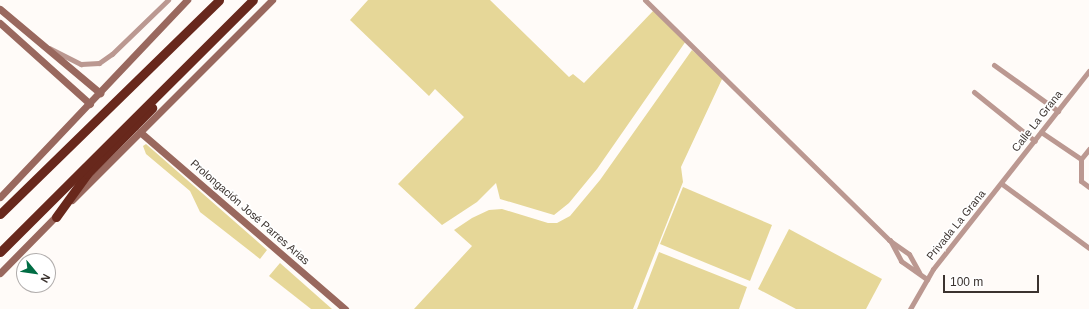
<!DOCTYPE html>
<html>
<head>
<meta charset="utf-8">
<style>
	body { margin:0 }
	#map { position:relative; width:1089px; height:309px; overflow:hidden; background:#fffbf8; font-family:Arial,sans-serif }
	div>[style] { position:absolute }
	.green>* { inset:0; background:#e6d798 }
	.street>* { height:5px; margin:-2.5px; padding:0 2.5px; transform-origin:2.5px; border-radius:2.5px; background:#bb9891 }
	.secondary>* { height:7px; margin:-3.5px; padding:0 3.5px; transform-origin:3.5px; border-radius:3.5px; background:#99685e }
	.highway>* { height:9px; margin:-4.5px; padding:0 4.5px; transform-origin:4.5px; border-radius:4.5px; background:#68281c }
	span { translate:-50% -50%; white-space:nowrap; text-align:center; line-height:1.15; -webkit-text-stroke:3.5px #fff; paint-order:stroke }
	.street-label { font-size:11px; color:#3b332f }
	.north { position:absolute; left:16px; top:253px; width:40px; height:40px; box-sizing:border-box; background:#fff; border:1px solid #b1adac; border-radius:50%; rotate:119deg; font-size:11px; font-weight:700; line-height:16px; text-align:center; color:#3b332f }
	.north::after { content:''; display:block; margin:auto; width:14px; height:18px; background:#006d44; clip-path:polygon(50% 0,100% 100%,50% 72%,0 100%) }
	.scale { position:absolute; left:943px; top:275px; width:96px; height:18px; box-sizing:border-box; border:2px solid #3b332f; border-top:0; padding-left:5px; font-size:12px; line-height:14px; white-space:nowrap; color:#3b332f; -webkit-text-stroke:3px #fff; paint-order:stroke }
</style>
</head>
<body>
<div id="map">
	<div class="green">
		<div style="clip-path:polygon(368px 0,490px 0,569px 77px,573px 74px,584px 83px,654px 10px,686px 41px,597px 169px,569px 203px,554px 215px,500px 199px,496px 183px,477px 202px,442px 225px,398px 184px,464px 117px,435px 89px,429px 96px,350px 20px)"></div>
		<div style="clip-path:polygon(692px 50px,723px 77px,681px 167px,683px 182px,633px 309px,414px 309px,472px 246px,454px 230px,472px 218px,489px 210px,502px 209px,548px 223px,557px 223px,570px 216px,600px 180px)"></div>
		<div style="clip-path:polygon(146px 144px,267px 250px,260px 259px,200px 212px,190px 191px,146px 154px,143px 146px)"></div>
		<div style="clip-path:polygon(683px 187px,772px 225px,750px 281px,660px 244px)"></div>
		<div style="clip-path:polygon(789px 229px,882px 279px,866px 309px,796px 309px,758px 289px)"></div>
		<div style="clip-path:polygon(659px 252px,747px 287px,739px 309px,637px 309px)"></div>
		<div style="clip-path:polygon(280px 263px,332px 309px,311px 309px,269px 276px)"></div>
	</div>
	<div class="street">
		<div style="left:645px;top:0;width:342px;rotate:44.5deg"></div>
		<div style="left:889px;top:240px;width:24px;rotate:35deg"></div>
		<div style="left:909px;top:254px;width:21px;rotate:61deg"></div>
		<div style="left:49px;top:48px;width:36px;rotate:27deg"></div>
		<div style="left:81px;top:64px;width:18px;rotate:-3deg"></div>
		<div style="left:99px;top:63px;width:16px;rotate:-35deg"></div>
		<div style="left:112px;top:54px;width:78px;rotate:-44deg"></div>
		<div style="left:994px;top:65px;width:79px;rotate:35.7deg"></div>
		<div style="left:974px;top:92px;width:78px;rotate:38.8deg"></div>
		<div style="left:1041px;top:132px;width:48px;rotate:34deg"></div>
		<div style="left:1081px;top:159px;width:22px;rotate:90deg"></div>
		<div style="left:1081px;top:181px;width:10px;rotate:37deg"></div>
		<div style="left:1081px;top:159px;width:13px;rotate:-51deg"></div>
		<div style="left:1002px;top:184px;width:108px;rotate:36.3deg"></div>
		<div style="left:890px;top:240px;width:24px;rotate:62deg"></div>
		<div style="left:901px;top:261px;width:32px;rotate:35deg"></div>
		<div style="left:910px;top:309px;width:46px;rotate:-60.1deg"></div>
		<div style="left:933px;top:269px;width:252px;rotate:-51.8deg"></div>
	</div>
	<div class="secondary">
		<div style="left:0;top:9px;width:131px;rotate:40deg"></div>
		<div style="left:0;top:23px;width:121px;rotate:42deg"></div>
		<div style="left:140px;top:132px;width:271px;rotate:40.8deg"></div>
		<div style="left:0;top:197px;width:272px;rotate:-46.5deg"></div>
		<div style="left:72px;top:200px;width:283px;rotate:-45deg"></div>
		<div style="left:0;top:273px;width:84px;rotate:-45.5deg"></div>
	</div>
	<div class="highway">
		<div style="left:0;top:214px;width:306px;rotate:-44.3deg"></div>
		<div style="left:56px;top:217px;width:53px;rotate:-54.2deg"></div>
		<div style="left:87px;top:174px;width:93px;rotate:-45.4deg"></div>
		<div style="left:0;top:252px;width:357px;rotate:-44.9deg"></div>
	</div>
	<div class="street-label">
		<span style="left:1037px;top:121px;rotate:-52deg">Calle La Grana</span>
		<span style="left:250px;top:212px;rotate:41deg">Prolongación José Parres Arias</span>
		<span style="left:956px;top:225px;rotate:-51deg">Privada La Grana</span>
	</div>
	<div class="north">N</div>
	<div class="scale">100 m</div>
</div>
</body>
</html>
